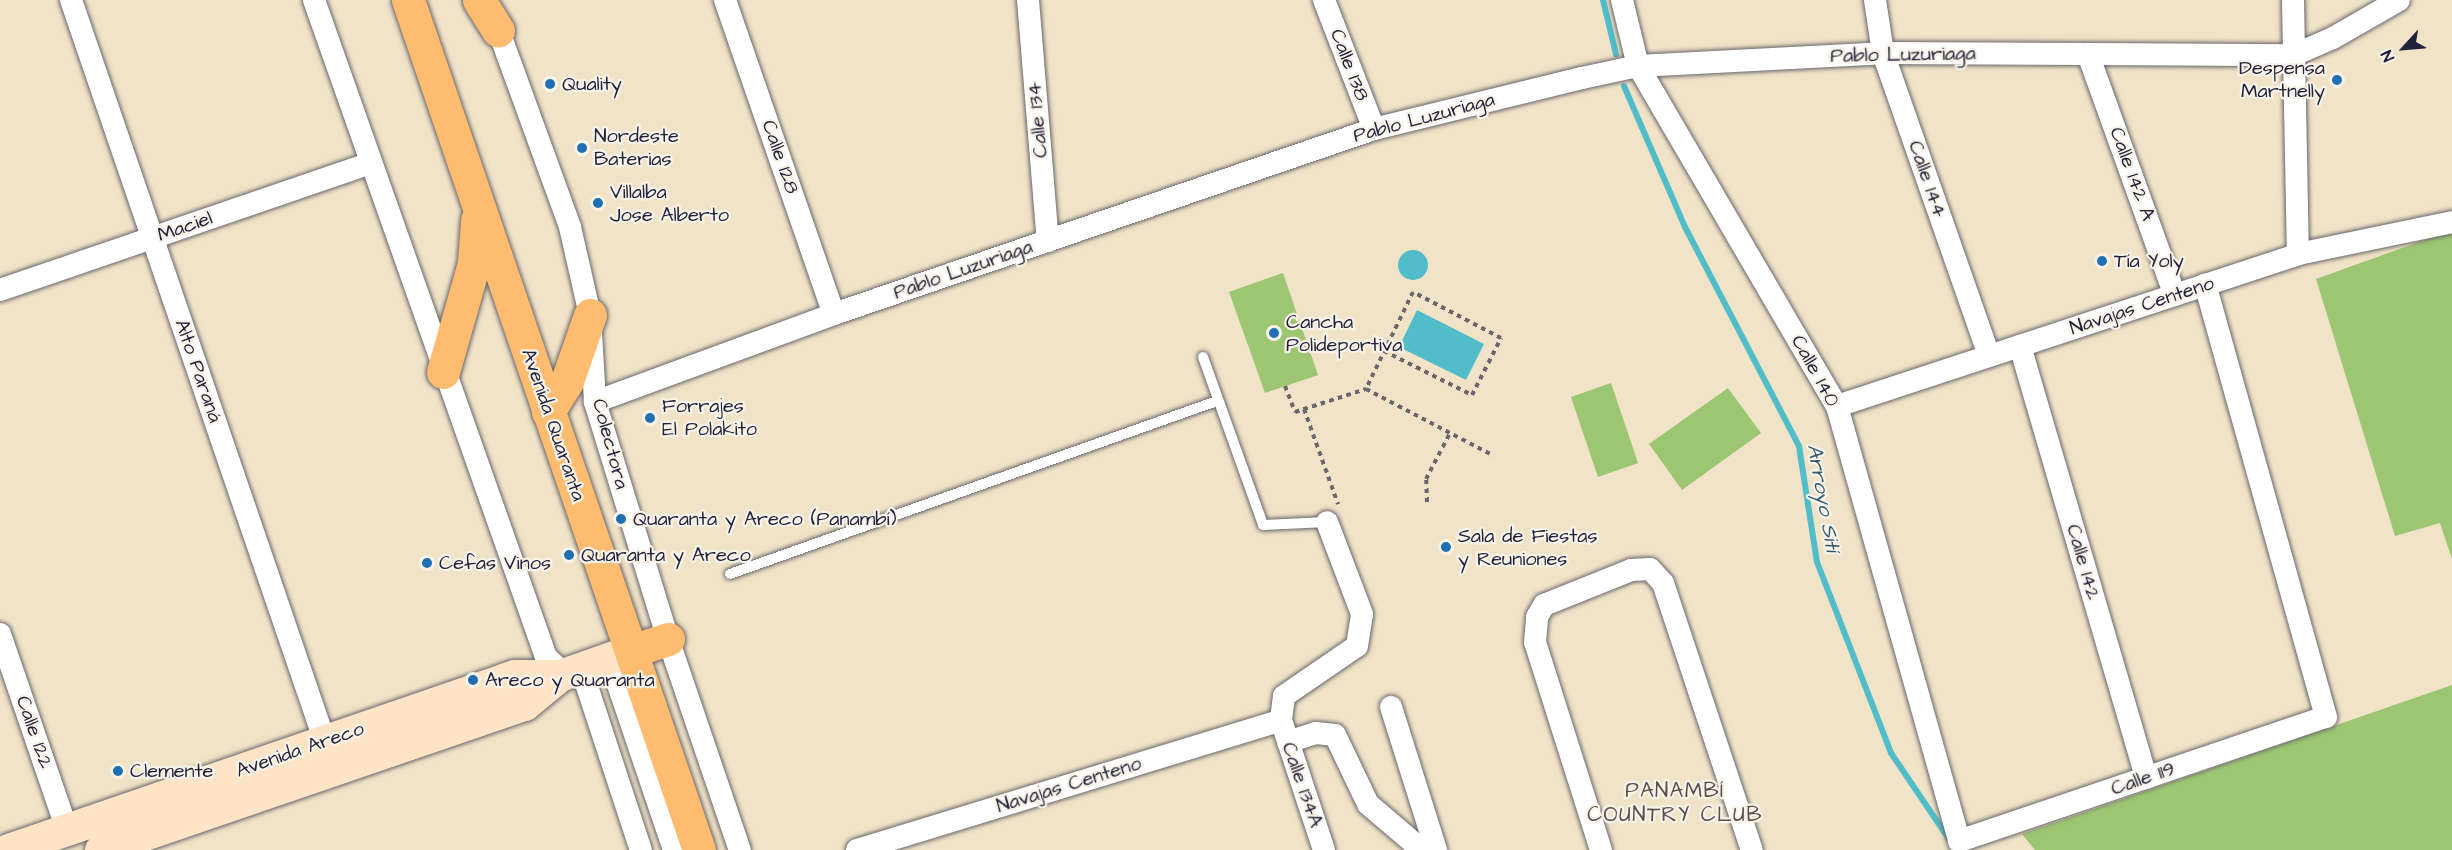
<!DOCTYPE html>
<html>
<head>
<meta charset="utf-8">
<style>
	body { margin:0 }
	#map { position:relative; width:2452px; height:850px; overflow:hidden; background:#f0e3c7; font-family:"Architects Daughter",sans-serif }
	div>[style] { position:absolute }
	.green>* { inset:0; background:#9dc672 }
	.water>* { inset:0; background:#50bdc9 }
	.round { border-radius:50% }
	.stream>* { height:6px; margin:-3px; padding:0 3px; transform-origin:3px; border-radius:3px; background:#50bdc9 }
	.path>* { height:4px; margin-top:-2px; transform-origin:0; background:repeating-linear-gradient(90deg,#6a666c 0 4.5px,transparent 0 9px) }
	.roads { filter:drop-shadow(0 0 2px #6a666c) drop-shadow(0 0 2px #6a666c) }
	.service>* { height:10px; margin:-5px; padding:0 5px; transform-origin:5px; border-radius:5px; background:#fff }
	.minor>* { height:22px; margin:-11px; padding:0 11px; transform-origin:11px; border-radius:11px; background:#fff }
	.secondary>* { height:32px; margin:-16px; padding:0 16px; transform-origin:16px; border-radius:16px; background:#fee4c6 }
	.primary>* { height:33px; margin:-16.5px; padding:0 16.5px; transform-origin:16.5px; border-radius:16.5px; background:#fdbc70 }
	.trunk>* { height:33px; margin:-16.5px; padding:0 16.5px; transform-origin:16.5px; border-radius:16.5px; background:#fdbc70 }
	.dots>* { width:16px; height:16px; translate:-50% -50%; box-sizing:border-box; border:3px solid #f7f3e8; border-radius:50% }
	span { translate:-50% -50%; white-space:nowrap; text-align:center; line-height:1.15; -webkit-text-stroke:4.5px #f7f3e8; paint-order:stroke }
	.street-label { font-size:20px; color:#22223b }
	.poi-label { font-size:20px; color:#22223b }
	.right { translate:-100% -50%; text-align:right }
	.left { translate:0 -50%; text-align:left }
	.water-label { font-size:21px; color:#32586d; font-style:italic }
	.neighbourhood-label { font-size:21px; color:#5e4c4d; letter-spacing:1.5px }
	.north { position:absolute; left:2374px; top:18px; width:60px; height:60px; -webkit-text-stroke:4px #f7f3e8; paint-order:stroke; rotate:244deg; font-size:16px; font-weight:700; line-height:24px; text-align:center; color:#22223b }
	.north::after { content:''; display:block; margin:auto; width:21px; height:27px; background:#22223b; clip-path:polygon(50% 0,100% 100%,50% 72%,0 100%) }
</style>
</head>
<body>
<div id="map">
	<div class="green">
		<div style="clip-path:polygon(2452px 230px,2452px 559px,2440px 523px,2395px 536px,2316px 279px)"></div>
		<div style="clip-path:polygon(1283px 273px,1318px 375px,1265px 393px,1229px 292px)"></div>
		<div style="clip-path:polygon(1611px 383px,1638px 463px,1598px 477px,1571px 397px)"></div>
		<div style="clip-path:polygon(1728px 388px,1761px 433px,1682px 490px,1649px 444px)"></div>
		<div style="clip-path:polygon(2452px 685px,2452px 850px,2035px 850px,2022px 834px)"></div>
	</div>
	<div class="water">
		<div class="round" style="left:1398px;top:250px;width:30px;height:30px"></div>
		<div style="clip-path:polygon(1417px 310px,1484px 344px,1466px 380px,1399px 347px)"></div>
	</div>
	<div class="stream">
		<div style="left:1603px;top:0;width:56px;rotate:76.5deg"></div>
		<div style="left:1624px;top:86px;width:154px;rotate:66.6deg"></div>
		<div style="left:1685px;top:227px;width:247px;rotate:62.5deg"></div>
		<div style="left:1799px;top:446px;width:117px;rotate:81.2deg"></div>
		<div style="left:1817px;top:562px;width:205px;rotate:68.8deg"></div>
		<div style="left:1891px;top:753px;width:104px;rotate:56deg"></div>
	</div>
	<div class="path">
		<div style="left:1384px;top:351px;width:98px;rotate:26.6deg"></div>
		<div style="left:1472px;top:395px;width:64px;rotate:-63deg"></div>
		<div style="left:1501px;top:338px;width:99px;rotate:-152.4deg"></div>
		<div style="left:1413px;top:292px;width:108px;rotate:115.9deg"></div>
		<div style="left:1366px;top:389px;width:144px;rotate:27.6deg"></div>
		<div style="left:1285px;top:386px;width:28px;rotate:69deg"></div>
		<div style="left:1295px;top:412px;width:75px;rotate:-17.9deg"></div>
		<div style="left:1304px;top:409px;width:101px;rotate:70.3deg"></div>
		<div style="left:1427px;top:502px;width:23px;rotate:-92deg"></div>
		<div style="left:1426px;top:479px;width:52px;rotate:-62.4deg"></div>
	</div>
	<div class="roads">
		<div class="service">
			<div style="left:1203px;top:357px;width:178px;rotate:70.3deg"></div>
			<div style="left:1263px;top:525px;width:64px;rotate:-2.7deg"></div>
			<div style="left:730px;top:574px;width:517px;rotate:-19.56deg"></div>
		</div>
		<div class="minor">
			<div style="left:71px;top:0;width:784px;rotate:71.1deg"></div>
			<div style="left:314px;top:0;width:697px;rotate:70.55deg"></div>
			<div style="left:546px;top:657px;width:25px;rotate:43deg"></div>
			<div style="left:725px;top:0;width:332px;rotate:70.9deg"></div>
			<div style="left:1028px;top:0;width:242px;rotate:85.3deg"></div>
			<div style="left:1324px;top:0;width:138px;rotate:68.8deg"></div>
			<div style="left:1622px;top:0;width:68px;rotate:76.4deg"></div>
			<div style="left:1638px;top:66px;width:394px;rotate:59.7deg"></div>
			<div style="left:1837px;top:406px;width:452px;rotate:74.3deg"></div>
			<div style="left:1959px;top:841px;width:387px;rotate:-18.7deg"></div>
			<div style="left:2326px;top:717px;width:449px;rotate:-105.6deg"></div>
			<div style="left:1875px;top:0;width:54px;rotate:81.4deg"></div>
			<div style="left:1883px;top:53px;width:321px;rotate:70.7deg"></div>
			<div style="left:2293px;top:0;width:254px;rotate:88.9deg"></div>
			<div style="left:494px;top:18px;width:222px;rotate:70deg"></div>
			<div style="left:570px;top:227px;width:90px;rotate:77.2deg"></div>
			<div style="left:590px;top:315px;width:87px;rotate:86.7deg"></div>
			<div style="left:595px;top:402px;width:248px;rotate:72.9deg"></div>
			<div style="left:668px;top:639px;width:223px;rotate:71.2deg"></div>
			<div style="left:2088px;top:54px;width:256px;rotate:70.2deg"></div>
			<div style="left:0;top:290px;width:390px;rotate:-18.9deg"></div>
			<div style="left:2020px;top:346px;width:450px;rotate:73.7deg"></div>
			<div style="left:595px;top:402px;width:255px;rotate:-20.2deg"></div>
			<div style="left:834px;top:314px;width:571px;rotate:-18.91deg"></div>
			<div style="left:1374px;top:129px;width:214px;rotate:-13.8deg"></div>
			<div style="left:1582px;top:78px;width:57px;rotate:-12.1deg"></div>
			<div style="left:1638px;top:66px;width:245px;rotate:-3deg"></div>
			<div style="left:1883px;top:53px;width:411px;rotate:0.3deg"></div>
			<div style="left:2294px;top:55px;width:43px;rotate:-23.6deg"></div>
			<div style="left:2333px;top:38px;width:76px;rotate:-29.9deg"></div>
			<div style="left:1837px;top:406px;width:485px;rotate:-18.2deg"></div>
			<div style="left:2298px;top:254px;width:157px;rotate:-11.7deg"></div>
			<div style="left:0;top:634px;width:207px;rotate:71.1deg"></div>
			<div style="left:609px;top:658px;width:203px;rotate:71.3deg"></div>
			<div style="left:581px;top:668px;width:192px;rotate:71.8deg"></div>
			<div style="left:1391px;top:707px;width:150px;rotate:72.5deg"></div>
			<div style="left:1288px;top:742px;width:29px;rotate:-18deg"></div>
			<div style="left:1316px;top:733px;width:19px;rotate:6deg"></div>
			<div style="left:1335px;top:735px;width:76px;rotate:64.4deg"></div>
			<div style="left:1368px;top:804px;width:71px;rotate:40.4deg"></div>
			<div style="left:857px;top:850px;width:443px;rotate:-17deg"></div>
			<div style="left:1324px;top:850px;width:137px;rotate:-108.3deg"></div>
			<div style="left:1281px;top:720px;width:24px;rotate:-83deg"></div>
			<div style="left:1284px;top:696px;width:88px;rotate:-34.4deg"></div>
			<div style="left:1357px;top:646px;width:32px;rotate:-81deg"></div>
			<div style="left:1362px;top:614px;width:98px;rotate:-110.8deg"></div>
			<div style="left:1601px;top:850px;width:218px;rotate:-107.6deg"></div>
			<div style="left:1535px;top:642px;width:25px;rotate:-85deg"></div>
			<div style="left:1537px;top:617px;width:14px;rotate:-60deg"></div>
			<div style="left:1544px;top:605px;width:94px;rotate:-21.9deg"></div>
			<div style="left:1631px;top:570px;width:19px;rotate:-3deg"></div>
			<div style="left:1650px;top:569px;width:19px;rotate:47deg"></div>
			<div style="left:1663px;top:583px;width:281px;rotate:71.6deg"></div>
		</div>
		<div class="secondary">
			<div style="left:9px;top:850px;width:535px;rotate:-18.98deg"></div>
			<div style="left:515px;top:676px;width:45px"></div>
			<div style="left:560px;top:676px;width:75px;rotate:-19.4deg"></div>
			<div style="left:101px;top:850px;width:448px;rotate:-18.9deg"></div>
			<div style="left:525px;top:705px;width:45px;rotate:-39.6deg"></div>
		</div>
		<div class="primary">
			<div style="left:631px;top:651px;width:39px;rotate:-18deg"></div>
		</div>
		<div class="trunk">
			<div style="left:408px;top:0;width:898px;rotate:71.1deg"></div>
			<div style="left:479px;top:0;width:36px;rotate:58deg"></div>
			<div style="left:443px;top:372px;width:113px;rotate:-74.1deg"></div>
			<div style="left:474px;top:263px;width:43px;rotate:-86deg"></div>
			<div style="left:548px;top:412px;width:36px;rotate:-58deg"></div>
			<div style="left:567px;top:381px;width:70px;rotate:-70.8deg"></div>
		</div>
	</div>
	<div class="dots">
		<div style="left:2337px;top:80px;background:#1f6fb2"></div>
		<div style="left:550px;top:84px;background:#1f6fb2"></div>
		<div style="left:582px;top:148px;background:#1f6fb2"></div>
		<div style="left:598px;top:203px;background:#1f6fb2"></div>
		<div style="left:2102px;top:261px;background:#1f6fb2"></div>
		<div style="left:1274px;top:333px;background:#1f6fb2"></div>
		<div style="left:650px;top:418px;background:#1f6fb2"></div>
		<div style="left:621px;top:519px;background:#1f6fb2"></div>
		<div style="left:1446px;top:547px;background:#1f6fb2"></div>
		<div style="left:569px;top:555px;background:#1f6fb2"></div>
		<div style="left:427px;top:563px;background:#1f6fb2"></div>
		<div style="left:473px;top:680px;background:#1f6fb2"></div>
		<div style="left:118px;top:771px;background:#1f6fb2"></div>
	</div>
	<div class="street-label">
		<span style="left:1903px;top:55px;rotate:-1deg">Pablo Luzuriaga</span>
		<span style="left:1349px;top:65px;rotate:69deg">Calle 138</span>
		<span style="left:1424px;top:118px;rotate:-15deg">Pablo Luzuriaga</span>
		<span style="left:1038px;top:120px;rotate:-95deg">Calle 134</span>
		<span style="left:780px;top:157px;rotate:71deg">Calle 128</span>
		<span style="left:2132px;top:174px;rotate:70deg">Calle 142 A</span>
		<span style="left:1927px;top:179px;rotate:71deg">Calle 144</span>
		<span style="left:185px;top:227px;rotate:-19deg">Maciel</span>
		<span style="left:963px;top:270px;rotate:-19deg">Pablo Luzuriaga</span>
		<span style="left:2142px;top:306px;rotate:-18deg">Navajas Centeno</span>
		<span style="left:198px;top:371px;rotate:71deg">Alto Paraná</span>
		<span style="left:1815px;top:371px;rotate:61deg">Calle 140</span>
		<span style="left:553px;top:425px;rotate:71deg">Avenida Quaranta</span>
		<span style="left:610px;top:444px;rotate:75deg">Colectora</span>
		<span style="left:2083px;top:562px;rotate:74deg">Calle 142</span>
		<span style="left:34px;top:732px;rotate:71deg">Calle 122</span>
		<span style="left:300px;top:750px;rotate:-19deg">Avenida Areco</span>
		<span style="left:2143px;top:779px;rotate:-19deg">Calle 119</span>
		<span style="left:1069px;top:785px;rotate:-17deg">Navajas Centeno</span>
		<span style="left:1302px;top:785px;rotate:71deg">Calle 134A</span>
	</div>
	<div class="poi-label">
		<span class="right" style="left:2325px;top:80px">Despensa<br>Martnelly</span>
		<span class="left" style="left:562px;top:84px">Quality</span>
		<span class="left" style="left:594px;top:148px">Nordeste<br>Baterias</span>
		<span class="left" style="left:610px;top:204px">Villalba<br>Jose Alberto</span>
		<span class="left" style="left:2114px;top:261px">Tía Yoly</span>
		<span class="left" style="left:1286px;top:334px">Cancha<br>Polideportiva</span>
		<span class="left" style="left:662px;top:418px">Forrajes<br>El Polakito</span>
		<span class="left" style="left:633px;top:519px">Quaranta y Areco (Panambí)</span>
		<span class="left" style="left:1458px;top:548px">Sala de Fiestas<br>y Reuniones</span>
		<span class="left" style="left:581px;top:555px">Quaranta y Areco</span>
		<span class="left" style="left:439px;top:563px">Cefas Vinos</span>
		<span class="left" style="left:485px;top:680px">Areco y Quaranta</span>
		<span class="left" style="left:130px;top:771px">Clemente</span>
	</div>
	<div class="water-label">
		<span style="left:1823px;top:498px;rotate:80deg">Arroyo Sití</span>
	</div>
	<div class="neighbourhood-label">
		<span style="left:1675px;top:803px">PANAMBÍ<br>COUNTRY CLUB</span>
	</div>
	<div class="north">N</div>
</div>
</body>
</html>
